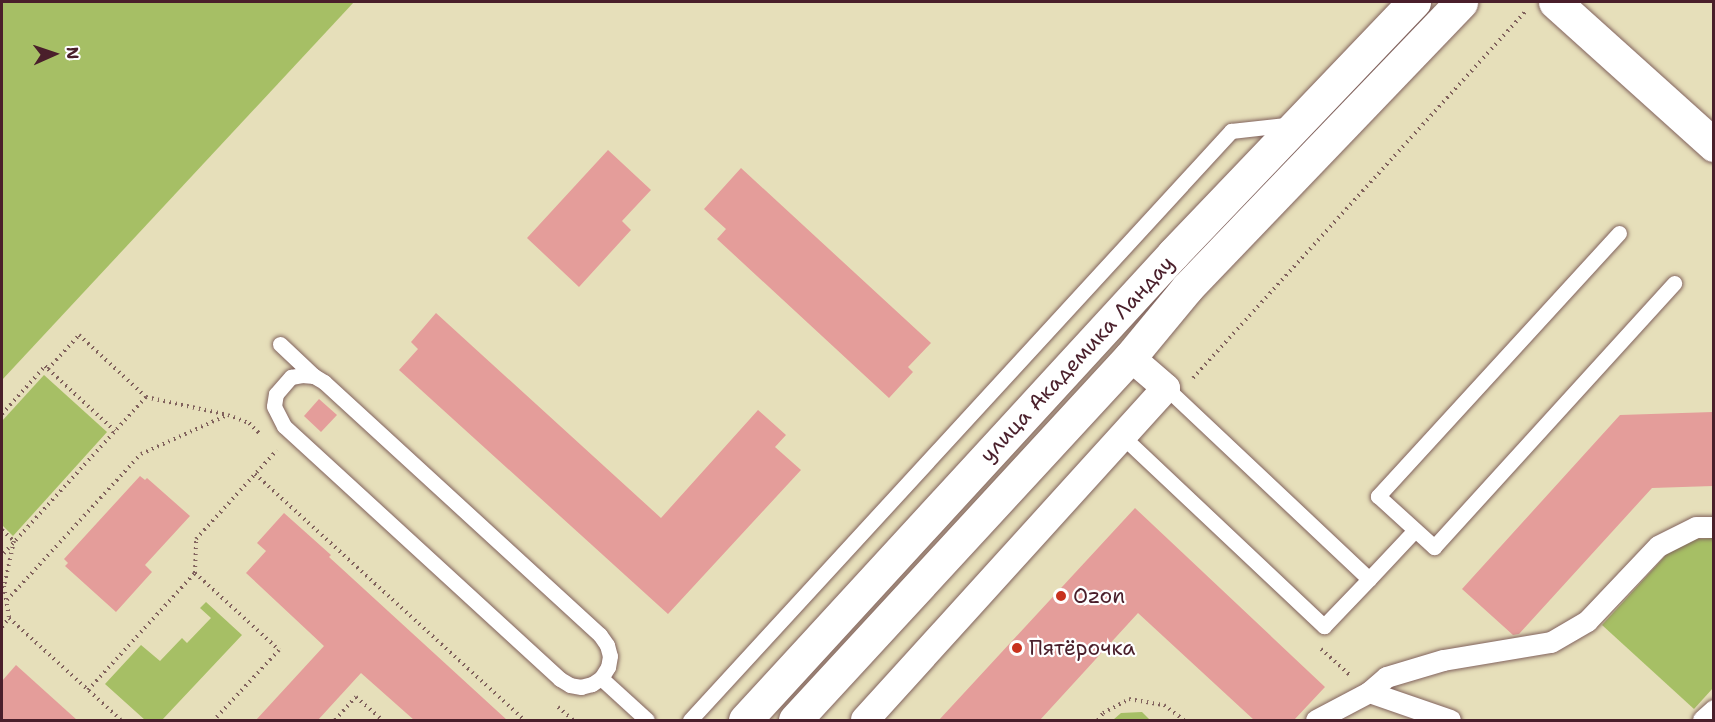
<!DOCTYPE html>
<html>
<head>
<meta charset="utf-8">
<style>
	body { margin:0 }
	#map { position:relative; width:1715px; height:722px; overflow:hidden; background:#e6dfba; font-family:"Shantell Sans",sans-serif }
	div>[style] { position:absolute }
	.green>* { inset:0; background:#a6bf65 }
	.building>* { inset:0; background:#e49d9a }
	.path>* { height:4px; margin-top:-2px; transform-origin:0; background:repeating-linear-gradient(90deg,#81625d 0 1.5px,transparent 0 6px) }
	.roads { filter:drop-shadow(0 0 2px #81625d) drop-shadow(0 0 2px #81625d) }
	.service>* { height:15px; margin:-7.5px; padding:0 7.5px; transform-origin:7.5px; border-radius:7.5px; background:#fff }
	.pedestrian>* { height:21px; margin:-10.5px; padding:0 10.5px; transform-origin:10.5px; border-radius:10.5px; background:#fff }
	.minor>* { height:28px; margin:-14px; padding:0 14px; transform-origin:14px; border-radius:14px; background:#fff }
	.tertiary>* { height:33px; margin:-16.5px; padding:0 16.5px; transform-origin:16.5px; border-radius:16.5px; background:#fff }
	.dots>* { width:16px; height:16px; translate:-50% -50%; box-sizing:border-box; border:3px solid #fff; border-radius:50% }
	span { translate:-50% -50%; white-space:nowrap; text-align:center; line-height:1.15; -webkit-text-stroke:4.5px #fff; paint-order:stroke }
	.street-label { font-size:21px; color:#4a1f2b }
	.poi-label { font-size:21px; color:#4a1f2b }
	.left { translate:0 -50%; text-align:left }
	.frame { position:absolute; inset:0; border:3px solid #4a1f2b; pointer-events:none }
	.north { position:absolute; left:24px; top:24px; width:60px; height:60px; -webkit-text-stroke:4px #fff; paint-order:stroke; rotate:87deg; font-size:16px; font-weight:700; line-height:24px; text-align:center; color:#4a1f2b }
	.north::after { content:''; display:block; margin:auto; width:21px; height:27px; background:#4a1f2b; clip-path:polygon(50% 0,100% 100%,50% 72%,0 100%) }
</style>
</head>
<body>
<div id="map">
	<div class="green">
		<div style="clip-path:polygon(2px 2px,354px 2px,2px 380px)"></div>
		<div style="clip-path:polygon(44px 375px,107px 432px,13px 536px,2px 525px,2px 421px)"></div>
		<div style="clip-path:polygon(1713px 538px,1713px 688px,1694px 709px,1602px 625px,1668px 553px,1695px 539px)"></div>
		<div style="clip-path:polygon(206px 602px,242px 635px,162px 720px,145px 720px,105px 684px,141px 645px,160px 661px,182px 638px,187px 643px,211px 618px,200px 608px)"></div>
		<div style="clip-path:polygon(1142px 712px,1150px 720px,1113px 720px,1121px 713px)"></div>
	</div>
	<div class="building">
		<div style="clip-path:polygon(608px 150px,651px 190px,622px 221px,631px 230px,579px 287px,527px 238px)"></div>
		<div style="clip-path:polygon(741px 168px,931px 343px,908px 367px,913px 372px,889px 398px,717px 239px,726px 229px,704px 209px)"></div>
		<div style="clip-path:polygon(436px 313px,661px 518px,758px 410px,786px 435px,775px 447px,801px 470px,668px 614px,399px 370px,418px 349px,411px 342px)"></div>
		<div style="clip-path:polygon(319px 399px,337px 415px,321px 432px,304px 416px)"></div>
		<div style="clip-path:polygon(1713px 412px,1713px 486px,1652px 488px,1519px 634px,1513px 635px,1462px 589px,1620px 415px)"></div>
		<div style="clip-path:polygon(140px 476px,145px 480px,147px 478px,190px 516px,145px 565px,152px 572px,116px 612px,65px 566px,68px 563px,64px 559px)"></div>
		<div style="clip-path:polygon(1135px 508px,1325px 687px,1294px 720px,1254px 720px,1138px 613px,1040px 720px,939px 720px)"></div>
		<div style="clip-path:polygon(284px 513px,331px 555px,329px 557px,507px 720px,414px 720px,361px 673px,318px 720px,256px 720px,324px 646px,246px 573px,266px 551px,257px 543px)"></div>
		<div style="clip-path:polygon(16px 665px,77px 720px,2px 720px,2px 681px)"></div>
	</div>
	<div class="path">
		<div style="left:48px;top:369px;width:91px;rotate:42.8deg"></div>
		<div style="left:1193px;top:378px;width:494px;rotate:-47.8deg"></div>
		<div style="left:146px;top:397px;width:84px;rotate:12.4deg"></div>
		<div style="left:228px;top:415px;width:22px;rotate:21deg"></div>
		<div style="left:249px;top:423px;width:16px;rotate:45deg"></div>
		<div style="left:2px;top:414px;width:64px;rotate:-48.1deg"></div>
		<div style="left:45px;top:366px;width:4px;rotate:45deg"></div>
		<div style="left:48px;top:369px;width:46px;rotate:-47.6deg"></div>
		<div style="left:79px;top:335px;width:91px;rotate:42.8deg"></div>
		<div style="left:146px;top:397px;width:214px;rotate:132.3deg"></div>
		<div style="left:255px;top:474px;width:365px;rotate:42.4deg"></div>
		<div style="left:2px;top:530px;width:16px;rotate:43deg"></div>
		<div style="left:14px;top:541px;width:46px;rotate:102.5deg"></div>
		<div style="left:4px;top:586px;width:32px;rotate:81deg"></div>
		<div style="left:195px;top:573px;width:34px;rotate:-88deg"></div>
		<div style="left:196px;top:539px;width:120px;rotate:-47.7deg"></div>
		<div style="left:7px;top:600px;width:198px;rotate:-47.5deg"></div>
		<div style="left:141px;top:454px;width:92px;rotate:-24.3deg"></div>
		<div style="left:2px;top:627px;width:11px;rotate:-52deg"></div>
		<div style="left:9px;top:618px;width:151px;rotate:42.3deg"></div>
		<div style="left:1321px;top:649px;width:38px;rotate:42deg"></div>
		<div style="left:88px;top:690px;width:159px;rotate:-47.6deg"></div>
		<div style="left:195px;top:573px;width:114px;rotate:42.5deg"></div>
		<div style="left:279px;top:650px;width:96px;rotate:132.9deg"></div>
		<div style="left:558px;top:707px;width:20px;rotate:41deg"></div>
		<div style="left:335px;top:720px;width:31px;rotate:-48deg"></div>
		<div style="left:356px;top:697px;width:35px;rotate:41deg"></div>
		<div style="left:1098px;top:720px;width:9px;rotate:-54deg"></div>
		<div style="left:1103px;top:713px;width:30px;rotate:-28deg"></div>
		<div style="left:1129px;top:699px;width:36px;rotate:10deg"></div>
		<div style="left:1164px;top:705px;width:25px;rotate:37deg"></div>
	</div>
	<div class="roads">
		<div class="service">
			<div style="left:1619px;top:233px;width:357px;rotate:132.5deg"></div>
			<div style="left:1378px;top:496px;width:76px;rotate:42.3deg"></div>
			<div style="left:1434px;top:547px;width:357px;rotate:-47.7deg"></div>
			<div style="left:280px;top:344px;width:47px;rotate:43.3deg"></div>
			<div style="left:302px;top:375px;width:12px;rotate:5deg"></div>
			<div style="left:314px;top:376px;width:12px;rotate:31deg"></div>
			<div style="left:324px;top:382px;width:374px;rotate:42.5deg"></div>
			<div style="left:600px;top:635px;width:12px;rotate:55deg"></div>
			<div style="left:607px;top:645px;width:11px;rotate:75deg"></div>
			<div style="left:610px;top:656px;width:11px;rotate:100deg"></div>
			<div style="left:608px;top:667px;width:13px;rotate:122deg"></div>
			<div style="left:601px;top:678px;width:11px;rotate:146deg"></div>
			<div style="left:592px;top:684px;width:11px;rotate:165deg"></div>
			<div style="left:581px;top:687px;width:11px;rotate:-170deg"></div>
			<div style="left:570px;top:685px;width:12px;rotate:-149deg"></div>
			<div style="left:560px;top:679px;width:374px;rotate:-137.5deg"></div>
			<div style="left:284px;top:426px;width:22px;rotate:-117deg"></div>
			<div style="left:274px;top:406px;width:12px;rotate:-81deg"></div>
			<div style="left:276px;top:394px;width:23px;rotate:-49deg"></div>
			<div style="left:291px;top:377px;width:11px;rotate:-10deg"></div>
			<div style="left:1121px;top:435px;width:279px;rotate:43.3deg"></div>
			<div style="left:1324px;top:626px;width:65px;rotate:-46.2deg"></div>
			<div style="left:1369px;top:579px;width:279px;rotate:-136.7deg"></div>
			<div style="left:1369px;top:579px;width:67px;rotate:-46.8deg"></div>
			<div style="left:601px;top:678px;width:62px;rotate:42.4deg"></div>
			<div style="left:690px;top:720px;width:800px;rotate:-47.43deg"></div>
			<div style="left:1231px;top:131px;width:62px;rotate:-6.4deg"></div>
		</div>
		<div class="pedestrian">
			<div style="left:1316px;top:720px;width:60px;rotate:-27.8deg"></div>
			<div style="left:1450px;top:720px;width:86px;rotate:-160.9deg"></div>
			<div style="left:1369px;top:692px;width:23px;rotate:-41deg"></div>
			<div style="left:1386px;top:677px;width:59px;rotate:-16.6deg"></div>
			<div style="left:1443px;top:660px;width:109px;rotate:-9.5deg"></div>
			<div style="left:1551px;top:642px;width:42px;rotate:-30.3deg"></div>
			<div style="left:1587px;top:621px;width:103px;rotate:-46.6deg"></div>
			<div style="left:1658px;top:546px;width:42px;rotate:-26.6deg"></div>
			<div style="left:1696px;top:527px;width:18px"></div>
			<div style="left:1703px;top:720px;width:15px;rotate:-42deg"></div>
		</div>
		<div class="minor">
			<div style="left:865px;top:720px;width:448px;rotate:-47.8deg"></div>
			<div style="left:1166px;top:388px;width:48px;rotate:-139.3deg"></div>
		</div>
		<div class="tertiary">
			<div style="left:1555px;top:2px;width:214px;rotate:42deg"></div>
			<div style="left:745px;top:720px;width:633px;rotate:-47.43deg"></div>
			<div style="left:1173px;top:254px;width:349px;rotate:-46.3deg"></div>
			<div style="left:795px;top:720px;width:494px;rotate:-47.3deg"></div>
			<div style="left:1130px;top:357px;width:89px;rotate:-50.4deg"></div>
			<div style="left:1187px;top:288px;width:396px;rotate:-46.2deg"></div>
		</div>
	</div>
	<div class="dots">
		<div style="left:1061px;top:596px;background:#c8321e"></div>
		<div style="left:1017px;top:648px;background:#c8321e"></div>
	</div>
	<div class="street-label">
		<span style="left:1077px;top:359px;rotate:-47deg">улица Академика Ландау</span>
	</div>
	<div class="poi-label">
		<span class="left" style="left:1073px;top:596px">Ozon</span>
		<span class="left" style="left:1029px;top:648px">Пятёрочка</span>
	</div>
	<div class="frame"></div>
	<div class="north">N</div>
</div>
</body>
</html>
